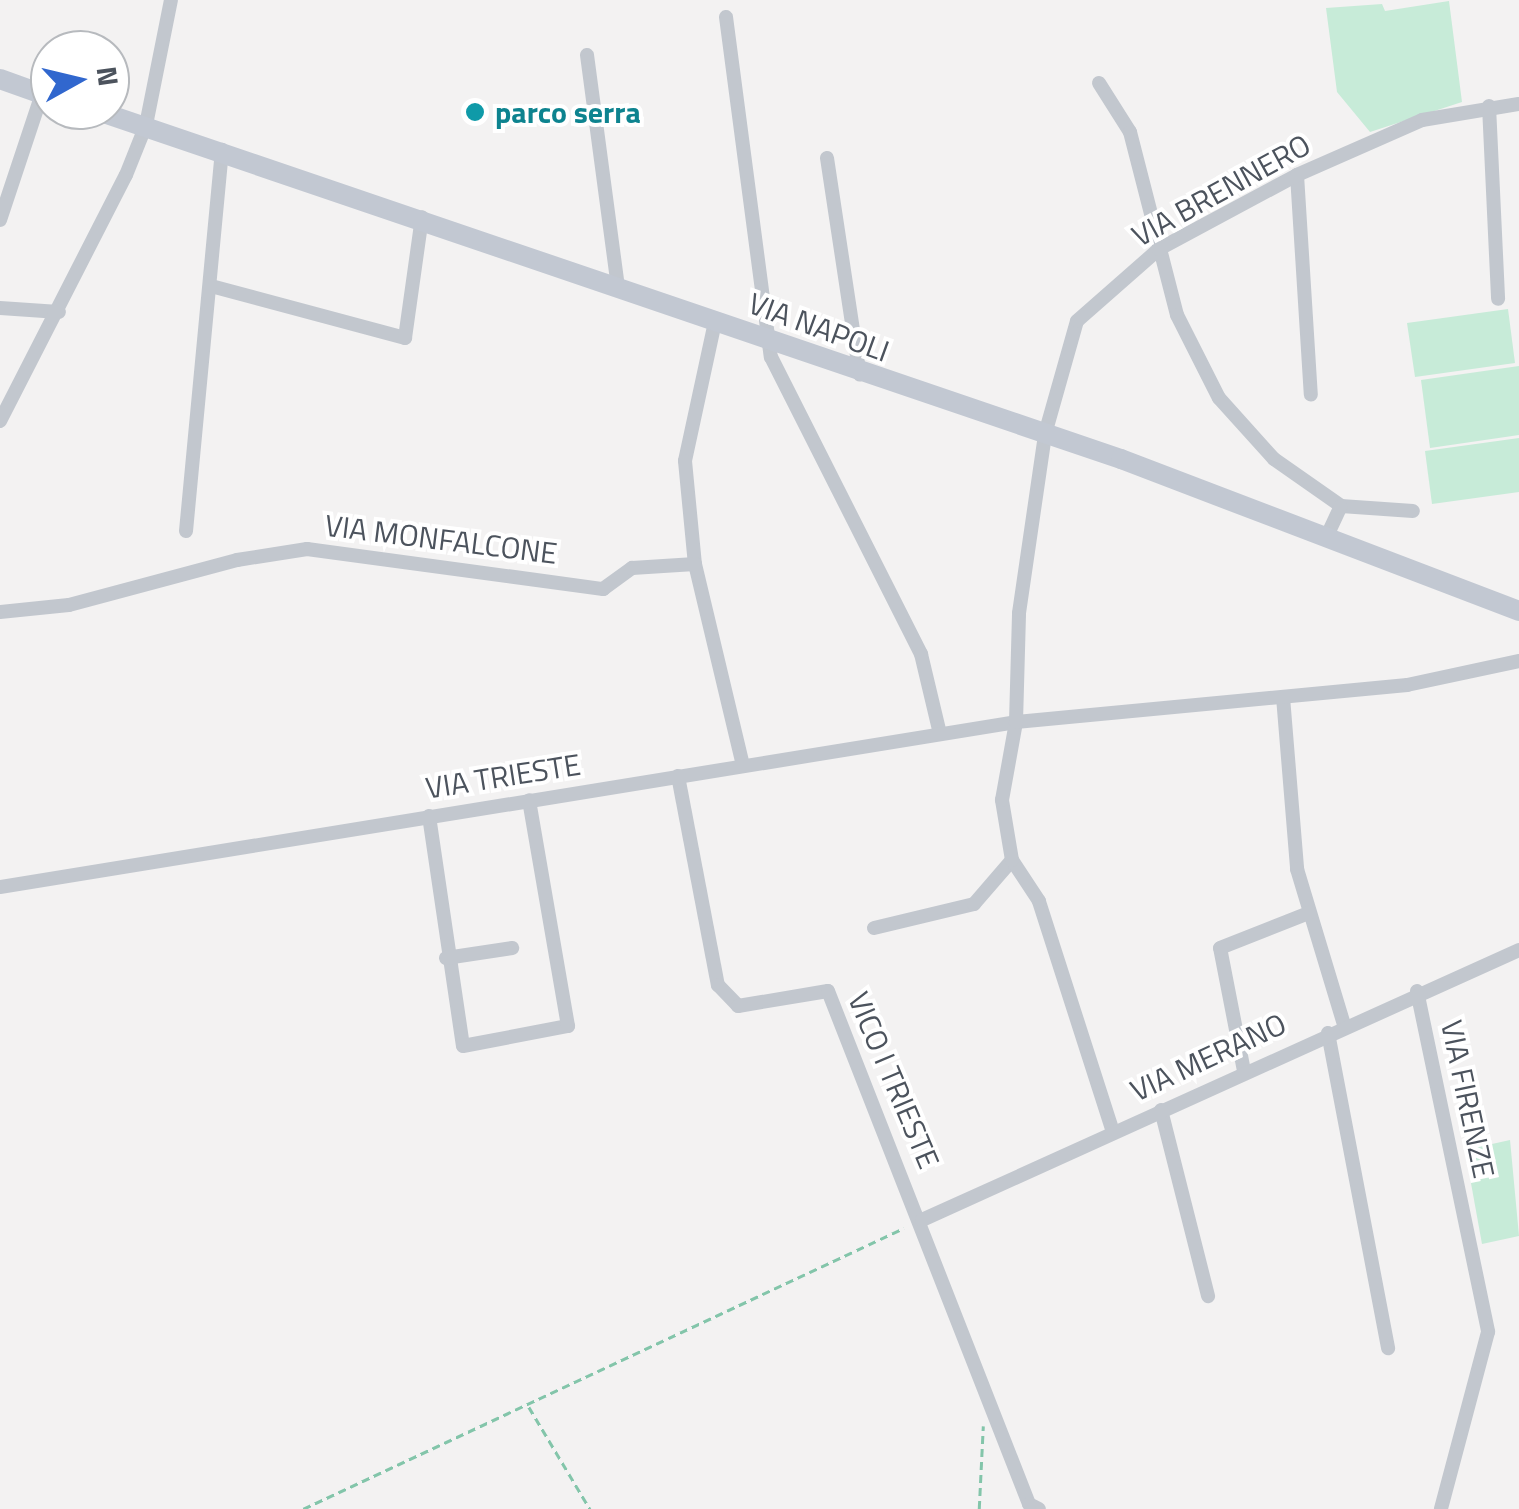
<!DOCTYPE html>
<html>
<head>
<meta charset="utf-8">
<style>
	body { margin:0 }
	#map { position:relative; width:1519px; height:1509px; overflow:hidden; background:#f3f2f2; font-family:"Titillium Web",sans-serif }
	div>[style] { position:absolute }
	.green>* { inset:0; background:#c7ebd8 }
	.path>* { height:2.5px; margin-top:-1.25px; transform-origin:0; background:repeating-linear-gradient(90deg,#83c5aa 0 8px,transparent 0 13px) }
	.street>* { height:14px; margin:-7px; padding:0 7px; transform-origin:7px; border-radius:7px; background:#c2c7ce }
	.secondary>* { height:20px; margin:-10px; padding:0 10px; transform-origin:10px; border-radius:10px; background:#c2c8d2 }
	.dots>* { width:28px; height:28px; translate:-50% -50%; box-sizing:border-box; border:5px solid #fff; border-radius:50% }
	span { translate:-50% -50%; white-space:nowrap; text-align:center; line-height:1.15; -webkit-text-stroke:8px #fff; paint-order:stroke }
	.culture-label { font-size:30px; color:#0d838f; font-weight:700 }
	.left { translate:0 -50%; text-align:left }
	.street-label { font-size:30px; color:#4c535d }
	.north { position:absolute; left:30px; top:30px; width:100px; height:100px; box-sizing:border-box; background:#fff; border:2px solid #b7babe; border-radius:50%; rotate:82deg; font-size:28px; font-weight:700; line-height:40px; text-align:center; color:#4c535d }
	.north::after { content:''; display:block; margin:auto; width:35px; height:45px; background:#3167ce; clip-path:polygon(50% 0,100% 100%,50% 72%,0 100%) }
</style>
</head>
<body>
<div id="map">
	<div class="green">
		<div style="clip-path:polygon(1449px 1px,1462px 102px,1370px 132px,1337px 92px,1326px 8px,1382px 4px,1385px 11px)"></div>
		<div style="clip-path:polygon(1508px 309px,1515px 363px,1415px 377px,1407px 323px)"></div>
		<div style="clip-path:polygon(1519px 366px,1519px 435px,1430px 448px,1421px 380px)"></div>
		<div style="clip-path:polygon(1519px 438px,1519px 492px,1432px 504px,1425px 451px)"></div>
		<div style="clip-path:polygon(1510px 1140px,1519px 1236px,1482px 1244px,1465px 1150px)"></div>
	</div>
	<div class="path">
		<div style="left:529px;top:1407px;width:119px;rotate:59.1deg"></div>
		<div style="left:303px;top:1509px;width:663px;rotate:-25.06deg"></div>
		<div style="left:979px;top:1509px;width:83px;rotate:-87.2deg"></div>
	</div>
	<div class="street">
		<div style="left:726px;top:17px;width:343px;rotate:82.5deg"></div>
		<div style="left:771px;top:357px;width:333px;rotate:63.2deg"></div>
		<div style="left:921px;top:654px;width:82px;rotate:76.6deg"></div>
		<div style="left:587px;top:55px;width:233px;rotate:82.4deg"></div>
		<div style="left:1099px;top:83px;width:58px;rotate:57.7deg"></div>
		<div style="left:1130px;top:132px;width:189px;rotate:75.6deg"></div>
		<div style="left:1177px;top:315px;width:93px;rotate:63.2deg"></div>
		<div style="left:1219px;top:398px;width:82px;rotate:48deg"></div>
		<div style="left:1274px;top:459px;width:82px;rotate:35deg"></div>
		<div style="left:1341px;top:506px;width:72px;rotate:4deg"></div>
		<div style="left:1489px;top:106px;width:193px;rotate:87.3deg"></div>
		<div style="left:827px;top:158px;width:219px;rotate:81.4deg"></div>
		<div style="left:1297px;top:175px;width:220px;rotate:86.4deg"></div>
		<div style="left:0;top:220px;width:133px;rotate:-71.6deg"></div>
		<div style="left:211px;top:286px;width:201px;rotate:15deg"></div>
		<div style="left:405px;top:338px;width:122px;rotate:-82deg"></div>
		<div style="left:0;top:308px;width:59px;rotate:3.9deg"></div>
		<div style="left:715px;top:322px;width:142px;rotate:102.2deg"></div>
		<div style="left:685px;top:461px;width:103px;rotate:84.5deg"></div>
		<div style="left:695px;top:564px;width:207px;rotate:76.6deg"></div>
		<div style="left:0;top:421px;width:276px;rotate:-62.9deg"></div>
		<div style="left:126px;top:175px;width:54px;rotate:-68.2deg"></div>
		<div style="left:146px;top:125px;width:127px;rotate:-78.7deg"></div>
		<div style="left:186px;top:531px;width:383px;rotate:-84.6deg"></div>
		<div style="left:1326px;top:538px;width:35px;rotate:-65deg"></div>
		<div style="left:0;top:612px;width:69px;rotate:-5.8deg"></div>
		<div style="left:69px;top:605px;width:174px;rotate:-15deg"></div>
		<div style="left:237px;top:560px;width:71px;rotate:-8.9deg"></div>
		<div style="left:307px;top:549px;width:299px;rotate:7.7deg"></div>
		<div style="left:603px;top:589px;width:36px;rotate:-36deg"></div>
		<div style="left:632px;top:568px;width:63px;rotate:-3.6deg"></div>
		<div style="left:1283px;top:697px;width:173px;rotate:85.3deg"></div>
		<div style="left:1297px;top:869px;width:163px;rotate:73.2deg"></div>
		<div style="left:678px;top:776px;width:213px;rotate:79.2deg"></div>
		<div style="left:718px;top:985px;width:29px;rotate:46deg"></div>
		<div style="left:738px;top:1006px;width:91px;rotate:-9.5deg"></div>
		<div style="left:828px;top:991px;width:551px;rotate:68.6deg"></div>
		<div style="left:1029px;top:1504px;width:11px;rotate:27deg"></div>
		<div style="left:429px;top:816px;width:232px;rotate:81.6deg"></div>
		<div style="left:463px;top:1046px;width:107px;rotate:-10.8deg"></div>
		<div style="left:568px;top:1026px;width:229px;rotate:-99.8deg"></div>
		<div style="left:0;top:887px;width:1029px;rotate:-9.22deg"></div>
		<div style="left:1016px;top:722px;width:393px;rotate:-5.4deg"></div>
		<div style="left:1407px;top:685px;width:115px;rotate:-12.1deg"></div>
		<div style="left:874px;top:928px;width:103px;rotate:-13.5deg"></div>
		<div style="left:974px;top:904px;width:58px;rotate:-49.2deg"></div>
		<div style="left:446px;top:958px;width:67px;rotate:-8.6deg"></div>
		<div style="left:1417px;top:991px;width:348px;rotate:78.2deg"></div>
		<div style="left:1488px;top:1332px;width:183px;rotate:104.9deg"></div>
		<div style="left:1328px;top:1033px;width:321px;rotate:79.2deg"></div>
		<div style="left:1244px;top:1071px;width:125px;rotate:-101deg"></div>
		<div style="left:1220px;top:948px;width:96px;rotate:-21.5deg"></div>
		<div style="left:1161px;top:1110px;width:192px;rotate:75.8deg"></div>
		<div style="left:1113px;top:1132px;width:243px;rotate:-107.8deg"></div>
		<div style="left:1039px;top:901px;width:49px;rotate:-123.4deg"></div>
		<div style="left:1012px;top:860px;width:61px;rotate:-99.5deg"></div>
		<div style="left:1002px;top:800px;width:79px;rotate:-79.8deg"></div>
		<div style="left:1016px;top:722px;width:109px;rotate:-88.4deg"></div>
		<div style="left:1019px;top:613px;width:181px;rotate:-81.7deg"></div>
		<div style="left:1045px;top:434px;width:117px;rotate:-74.2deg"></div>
		<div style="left:1077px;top:321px;width:109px;rotate:-41.3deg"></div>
		<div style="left:1159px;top:249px;width:157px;rotate:-28.2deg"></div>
		<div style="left:1297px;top:175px;width:137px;rotate:-23.7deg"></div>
		<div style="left:1422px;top:120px;width:98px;rotate:-9.4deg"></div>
		<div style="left:922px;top:1220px;width:655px;rotate:-24.34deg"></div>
	</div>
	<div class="secondary">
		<div style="left:0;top:79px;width:53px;rotate:19.8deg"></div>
		<div style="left:95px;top:110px;width:1084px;rotate:18.79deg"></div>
		<div style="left:1121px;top:459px;width:426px;rotate:20.9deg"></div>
	</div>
	<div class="dots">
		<div style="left:475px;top:112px;background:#0f9aa8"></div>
	</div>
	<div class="culture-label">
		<span class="left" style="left:495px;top:112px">parco serra</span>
	</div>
	<div class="street-label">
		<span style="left:1221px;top:190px;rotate:-29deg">VIA BRENNERO</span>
		<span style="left:819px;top:327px;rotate:20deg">VIA NAPOLI</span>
		<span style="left:441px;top:539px;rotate:7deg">VIA MONFALCONE</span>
		<span style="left:503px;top:776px;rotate:-9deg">VIA TRIESTE</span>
		<span style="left:1208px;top:1057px;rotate:-25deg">VIA MERANO</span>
		<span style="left:894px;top:1080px;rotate:67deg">VICO I TRIESTE</span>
		<span style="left:1468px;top:1099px;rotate:78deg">VIA FIRENZE</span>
	</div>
	<div class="north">N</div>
</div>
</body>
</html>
